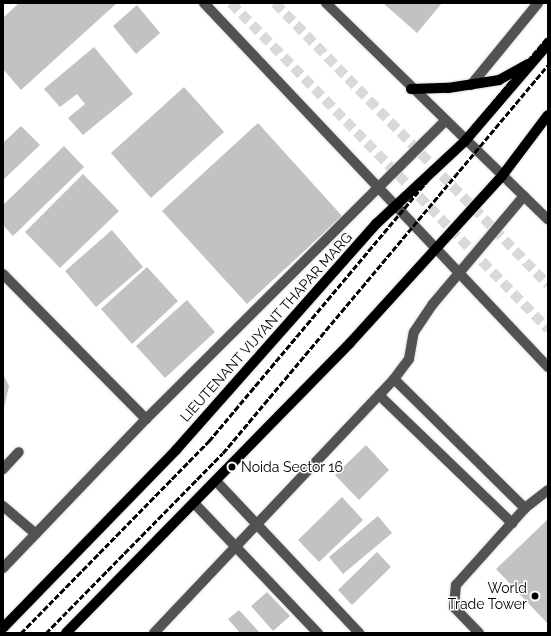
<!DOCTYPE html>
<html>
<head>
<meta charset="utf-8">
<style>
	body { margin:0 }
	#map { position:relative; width:551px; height:636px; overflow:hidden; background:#fff; font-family:Raleway,sans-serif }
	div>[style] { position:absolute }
	.building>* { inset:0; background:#c2c2c2 }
	.major-tunnel>* { height:10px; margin-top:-5px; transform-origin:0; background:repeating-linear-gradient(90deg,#d9d9d9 0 10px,transparent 0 15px) }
	.roads { filter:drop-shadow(0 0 1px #dbdbdb) drop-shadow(0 0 1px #dbdbdb) }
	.minor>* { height:10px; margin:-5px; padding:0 5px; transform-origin:5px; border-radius:5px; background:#525252 }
	.major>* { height:10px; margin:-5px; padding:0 5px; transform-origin:5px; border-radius:5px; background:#000 }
	.rail>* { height:3px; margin-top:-1.5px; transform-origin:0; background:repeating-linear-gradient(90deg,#000 0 6px,transparent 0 8px) }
	.dots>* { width:11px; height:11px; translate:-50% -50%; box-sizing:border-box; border:2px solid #fff; border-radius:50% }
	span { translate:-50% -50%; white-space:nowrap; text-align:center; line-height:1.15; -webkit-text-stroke:3px #fff; paint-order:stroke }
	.street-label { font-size:14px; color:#000 }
	.poi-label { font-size:14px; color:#000 }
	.left { translate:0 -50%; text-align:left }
	.right { translate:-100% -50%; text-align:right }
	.frame { position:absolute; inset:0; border:4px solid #000; pointer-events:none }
</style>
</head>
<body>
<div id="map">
	<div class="building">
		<div style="clip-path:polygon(19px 3px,117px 3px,21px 90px,3px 69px,3px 18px)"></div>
		<div style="clip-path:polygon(383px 3px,442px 3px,417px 33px)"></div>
		<div style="clip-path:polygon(137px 5px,160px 33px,136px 54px,113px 26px)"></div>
		<div style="clip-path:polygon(94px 47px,133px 94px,83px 135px,68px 118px,85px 104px,77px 94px,60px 107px,44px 89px)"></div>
		<div style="clip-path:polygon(184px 87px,224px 132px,151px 198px,111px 153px)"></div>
		<div style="clip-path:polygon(258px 123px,342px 216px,247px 304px,162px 211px)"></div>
		<div style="clip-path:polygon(21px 126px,40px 145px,3px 180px,3px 143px)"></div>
		<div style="clip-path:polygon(64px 146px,84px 167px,13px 236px,3px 225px,3px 205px)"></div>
		<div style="clip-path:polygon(83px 174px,119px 211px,60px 268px,25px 232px)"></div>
		<div style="clip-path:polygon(112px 230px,143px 267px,96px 307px,65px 271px)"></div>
		<div style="clip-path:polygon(147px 267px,178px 301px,132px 344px,101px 309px)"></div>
		<div style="clip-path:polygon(187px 300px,215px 332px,165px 378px,136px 346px)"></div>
		<div style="clip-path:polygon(3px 374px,9px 386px,3px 412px)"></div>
		<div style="clip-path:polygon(366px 445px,389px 470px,359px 500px,335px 475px)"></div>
		<div style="clip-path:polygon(342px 497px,363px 520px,319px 562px,298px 540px)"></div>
		<div style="clip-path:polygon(378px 516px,392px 533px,343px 574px,329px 557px)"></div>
		<div style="clip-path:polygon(548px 519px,548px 624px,496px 569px)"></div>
		<div style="clip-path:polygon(377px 552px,391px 567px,352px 605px,338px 590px)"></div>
		<div style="clip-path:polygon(267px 592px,290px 616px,273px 631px,251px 606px)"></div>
		<div style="clip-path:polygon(239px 610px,260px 633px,240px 633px,228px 619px)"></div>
	</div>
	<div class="major-tunnel">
		<div style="left:231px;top:3px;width:455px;rotate:45.8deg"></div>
		<div style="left:275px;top:3px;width:392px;rotate:45.9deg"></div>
	</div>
	<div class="roads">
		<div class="minor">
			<div style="left:204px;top:3px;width:501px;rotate:46.62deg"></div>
			<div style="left:326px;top:3px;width:310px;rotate:44.3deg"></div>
			<div style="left:471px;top:85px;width:106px;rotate:-50.7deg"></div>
			<div style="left:3px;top:274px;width:204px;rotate:45.4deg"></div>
			<div style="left:394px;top:379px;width:184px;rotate:44.6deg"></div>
			<div style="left:379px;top:395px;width:185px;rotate:43.9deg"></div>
			<div style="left:3px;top:469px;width:23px;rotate:-47deg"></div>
			<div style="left:216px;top:481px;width:209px;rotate:46.7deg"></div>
			<div style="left:194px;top:503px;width:180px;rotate:46.4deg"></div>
			<div style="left:3px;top:506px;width:43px;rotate:40.3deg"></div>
			<div style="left:3px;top:568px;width:207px;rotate:-46.2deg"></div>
			<div style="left:146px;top:419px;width:422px;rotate:-44.9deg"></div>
			<div style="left:154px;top:633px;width:349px;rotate:-46.6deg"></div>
			<div style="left:394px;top:379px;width:25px;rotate:-53deg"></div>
			<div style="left:409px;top:359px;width:27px;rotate:-80deg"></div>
			<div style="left:414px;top:332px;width:34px;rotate:-56deg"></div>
			<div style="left:433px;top:304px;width:141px;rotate:-49.9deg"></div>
			<div style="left:479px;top:633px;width:36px;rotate:-134deg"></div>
			<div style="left:454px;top:607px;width:22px;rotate:-85deg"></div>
			<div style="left:456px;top:585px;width:103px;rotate:-48.1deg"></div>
			<div style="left:525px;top:508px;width:29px;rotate:-38deg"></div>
		</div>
		<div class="major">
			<div style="left:411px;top:89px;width:37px;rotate:-2deg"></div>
			<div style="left:448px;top:88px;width:52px;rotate:-8.9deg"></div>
			<div style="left:499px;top:80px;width:33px;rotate:-29deg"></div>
			<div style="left:3px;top:628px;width:248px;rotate:-45.8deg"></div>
			<div style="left:176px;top:450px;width:302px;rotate:-48.5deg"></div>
			<div style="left:376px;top:224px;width:122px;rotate:-43deg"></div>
			<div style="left:465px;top:141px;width:128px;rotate:-49.4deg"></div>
			<div style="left:66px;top:633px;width:406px;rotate:-45.6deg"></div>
			<div style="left:350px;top:343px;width:226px;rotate:-47.7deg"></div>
			<div style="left:502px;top:176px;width:76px;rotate:-53deg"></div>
		</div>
	</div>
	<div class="rail">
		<div style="left:21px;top:633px;width:269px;rotate:-45.6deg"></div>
		<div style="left:209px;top:441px;width:527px;rotate:-50deg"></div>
		<div style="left:46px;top:633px;width:252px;rotate:-45.5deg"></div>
		<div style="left:223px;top:453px;width:506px;rotate:-50.05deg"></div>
	</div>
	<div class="dots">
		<div style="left:232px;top:467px;background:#000"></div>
		<div style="left:535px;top:596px;background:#000"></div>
	</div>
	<div class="street-label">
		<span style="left:266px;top:327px;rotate:-48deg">LIEUTENANT VIJYANT THAPAR MARG</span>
	</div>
	<div class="poi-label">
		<span class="left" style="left:241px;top:467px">Noida Sector 16</span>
		<span class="right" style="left:527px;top:596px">World<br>Trade Tower</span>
	</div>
	<div class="frame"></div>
</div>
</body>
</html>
